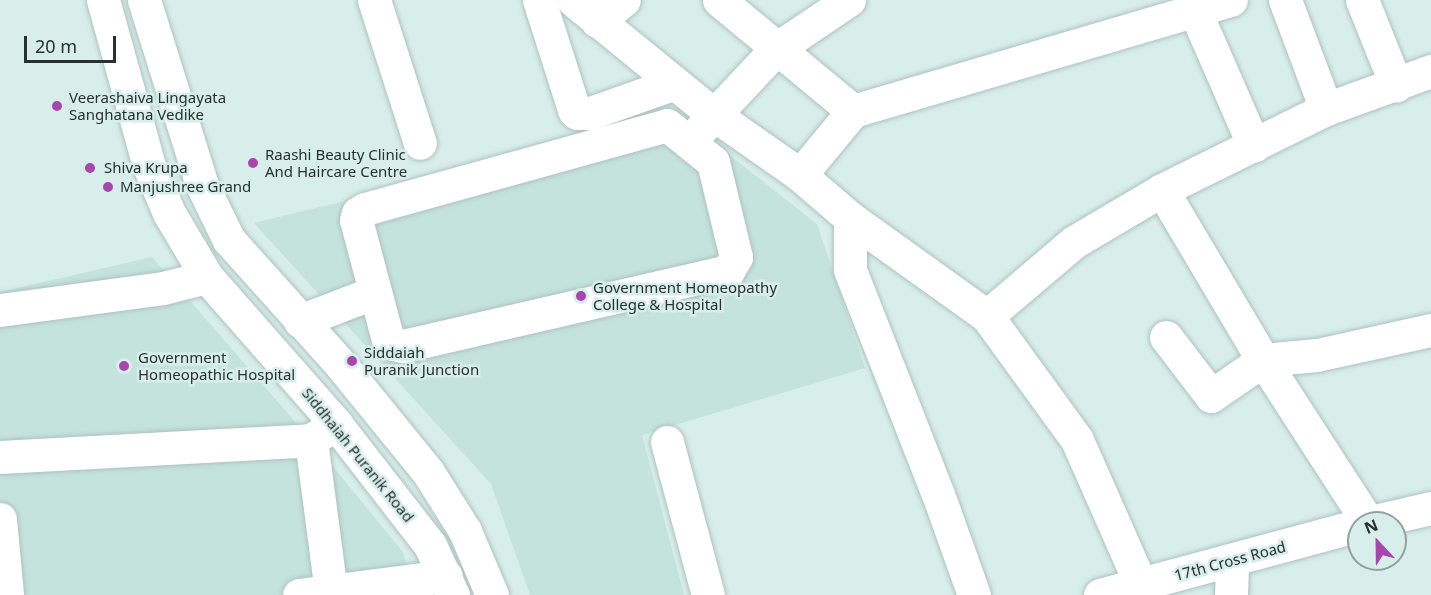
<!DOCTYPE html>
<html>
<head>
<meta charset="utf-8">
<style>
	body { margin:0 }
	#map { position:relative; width:1431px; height:595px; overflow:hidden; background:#d8eeea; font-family:"Noto Sans",sans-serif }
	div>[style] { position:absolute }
	.built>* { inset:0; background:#c5e3dd }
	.roads { filter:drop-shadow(0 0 2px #adc2be) drop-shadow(0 0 2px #adc2be) }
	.minor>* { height:33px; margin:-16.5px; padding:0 16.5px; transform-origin:16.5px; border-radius:16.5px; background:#fff }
	.major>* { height:33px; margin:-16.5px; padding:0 16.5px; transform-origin:16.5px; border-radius:16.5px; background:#fff }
	.dots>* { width:16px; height:16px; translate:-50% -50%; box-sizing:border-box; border:3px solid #d8eeea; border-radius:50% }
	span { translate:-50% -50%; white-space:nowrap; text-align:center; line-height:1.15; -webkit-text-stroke:5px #d8eeea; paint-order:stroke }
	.poi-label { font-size:15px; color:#28312f }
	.left { translate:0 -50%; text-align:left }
	.street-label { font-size:15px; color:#28312f }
	.north { position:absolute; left:1347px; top:511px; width:60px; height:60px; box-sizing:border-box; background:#d8eeea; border:2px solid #92a29f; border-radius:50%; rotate:338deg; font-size:16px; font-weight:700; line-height:24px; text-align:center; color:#28312f }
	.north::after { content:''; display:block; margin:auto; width:21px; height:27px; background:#a846ae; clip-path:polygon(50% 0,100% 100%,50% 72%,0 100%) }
	.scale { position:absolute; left:24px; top:36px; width:92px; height:27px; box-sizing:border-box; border:3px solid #28312f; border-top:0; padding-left:8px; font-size:18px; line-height:21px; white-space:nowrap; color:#28312f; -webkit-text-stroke:4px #d8eeea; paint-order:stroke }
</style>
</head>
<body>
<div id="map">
	<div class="built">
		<div style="clip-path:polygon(672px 110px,817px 224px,865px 368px,642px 435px,684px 595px,530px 595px,491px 484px,254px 223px,514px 160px)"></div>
		<div style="clip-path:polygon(152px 257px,311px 440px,403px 552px,415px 595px,0 595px,0 292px)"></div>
	</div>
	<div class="roads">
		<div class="minor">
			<div style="left:374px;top:0;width:150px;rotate:72.2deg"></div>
			<div style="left:539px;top:0;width:115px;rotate:72.3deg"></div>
			<div style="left:574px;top:110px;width:4px;rotate:45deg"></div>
			<div style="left:577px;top:113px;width:13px"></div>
			<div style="left:590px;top:113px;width:90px;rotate:-19.4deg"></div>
			<div style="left:573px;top:0;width:181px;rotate:39.2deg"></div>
			<div style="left:713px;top:114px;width:106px;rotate:35deg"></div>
			<div style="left:800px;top:175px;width:66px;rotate:40.7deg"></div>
			<div style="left:850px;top:218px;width:168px;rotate:35.6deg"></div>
			<div style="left:987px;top:316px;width:153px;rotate:54deg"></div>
			<div style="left:1077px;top:440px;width:158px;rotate:66.2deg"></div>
			<div style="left:719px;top:0;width:174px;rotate:39.6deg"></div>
			<div style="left:1285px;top:0;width:116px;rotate:69.4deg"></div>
			<div style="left:1362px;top:0;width:92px;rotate:68.2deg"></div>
			<div style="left:1195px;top:11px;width:147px;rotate:66.4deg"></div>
			<div style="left:597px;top:21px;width:34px;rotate:-38deg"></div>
			<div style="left:667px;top:125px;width:59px;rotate:38.8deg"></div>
			<div style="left:713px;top:162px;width:98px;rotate:76.4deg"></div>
			<div style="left:736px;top:257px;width:16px;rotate:120deg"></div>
			<div style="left:728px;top:271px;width:334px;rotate:167deg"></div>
			<div style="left:403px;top:346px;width:10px;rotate:-169deg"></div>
			<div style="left:393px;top:344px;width:6px;rotate:-141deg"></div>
			<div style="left:388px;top:340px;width:124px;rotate:-104.9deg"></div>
			<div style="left:356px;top:220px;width:7px;rotate:-74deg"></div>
			<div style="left:358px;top:213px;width:8px;rotate:-30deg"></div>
			<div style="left:365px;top:209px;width:313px;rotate:-15.5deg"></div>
			<div style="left:700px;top:130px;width:111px;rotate:-46.8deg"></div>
			<div style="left:776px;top:49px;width:88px;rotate:-33.9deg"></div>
			<div style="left:800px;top:175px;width:83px;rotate:-50.4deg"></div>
			<div style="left:853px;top:111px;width:394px;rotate:-16.4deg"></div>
			<div style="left:1162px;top:190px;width:198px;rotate:59.3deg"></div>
			<div style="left:1263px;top:360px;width:193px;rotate:57.1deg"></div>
			<div style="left:850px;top:218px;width:52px;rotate:90deg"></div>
			<div style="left:850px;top:270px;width:241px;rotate:68.6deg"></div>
			<div style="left:938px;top:494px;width:107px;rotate:70.4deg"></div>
			<div style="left:0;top:310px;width:164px;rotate:-7.7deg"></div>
			<div style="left:163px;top:288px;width:45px;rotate:-14deg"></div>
			<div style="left:987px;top:316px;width:114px;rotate:-40.4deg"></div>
			<div style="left:1074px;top:242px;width:102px;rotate:-30.6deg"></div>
			<div style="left:1162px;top:190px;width:183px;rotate:-26.3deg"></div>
			<div style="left:1326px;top:109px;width:112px;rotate:-19.9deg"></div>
			<div style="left:300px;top:321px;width:80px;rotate:-21.1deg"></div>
			<div style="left:1166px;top:337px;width:74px;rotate:52.7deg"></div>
			<div style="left:1211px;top:396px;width:63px;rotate:-34.7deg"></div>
			<div style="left:1263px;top:360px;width:54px;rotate:-5.3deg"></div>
			<div style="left:1317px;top:355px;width:117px;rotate:-12.4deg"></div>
			<div style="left:311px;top:440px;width:152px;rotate:82.5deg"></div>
			<div style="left:667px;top:442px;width:158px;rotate:75deg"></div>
			<div style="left:0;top:457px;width:311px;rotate:-3.1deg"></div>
			<div style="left:311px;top:440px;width:30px;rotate:-33deg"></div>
			<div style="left:0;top:519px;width:76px;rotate:84.7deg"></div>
			<div style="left:1366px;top:523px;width:67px;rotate:-13deg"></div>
			<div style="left:299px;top:595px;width:148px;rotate:-7.4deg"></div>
			<div style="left:1100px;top:595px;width:268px;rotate:-15.1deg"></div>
			<div style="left:1231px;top:595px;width:35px;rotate:-88deg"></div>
		</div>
		<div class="major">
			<div style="left:103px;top:0;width:172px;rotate:74.5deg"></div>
			<div style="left:149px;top:166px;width:51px;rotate:66.9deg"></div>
			<div style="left:169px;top:213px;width:74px;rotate:59.3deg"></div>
			<div style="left:207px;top:277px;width:196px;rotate:48.7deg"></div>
			<div style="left:336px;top:424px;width:153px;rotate:52.2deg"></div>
			<div style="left:430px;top:545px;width:55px;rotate:65.3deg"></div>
			<div style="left:144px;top:0;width:194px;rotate:72.6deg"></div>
			<div style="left:202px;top:185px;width:61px;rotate:63.9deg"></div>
			<div style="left:229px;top:240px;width:168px;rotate:48.1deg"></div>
			<div style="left:341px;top:365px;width:138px;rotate:50.9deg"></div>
			<div style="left:428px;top:472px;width:70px;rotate:57.9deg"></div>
			<div style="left:465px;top:531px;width:69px;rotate:67.1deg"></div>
		</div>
	</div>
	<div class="dots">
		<div style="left:57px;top:106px;background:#a846ae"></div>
		<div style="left:253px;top:163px;background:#a846ae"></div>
		<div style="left:90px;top:168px;background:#a846ae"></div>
		<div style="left:108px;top:187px;background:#a846ae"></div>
		<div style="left:581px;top:296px;background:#a846ae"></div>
		<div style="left:352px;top:361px;background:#a846ae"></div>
		<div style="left:124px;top:366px;background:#a846ae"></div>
	</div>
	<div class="poi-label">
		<span class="left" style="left:69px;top:106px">Veerashaiva Lingayata<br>Sanghatana Vedike</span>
		<span class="left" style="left:265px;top:163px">Raashi Beauty Clinic<br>And Haircare Centre</span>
		<span class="left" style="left:104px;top:168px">Shiva Krupa</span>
		<span class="left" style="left:120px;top:187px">Manjushree Grand</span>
		<span class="left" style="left:593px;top:296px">Government Homeopathy<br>College &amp; Hospital</span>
		<span class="left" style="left:364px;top:361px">Siddaiah<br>Puranik Junction</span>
		<span class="left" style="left:138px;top:366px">Government<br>Homeopathic Hospital</span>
	</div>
	<div class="street-label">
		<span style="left:358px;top:455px;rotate:51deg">Siddhaiah Puranik Road</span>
		<span style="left:1230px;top:561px;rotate:-15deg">17th Cross Road</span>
	</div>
	<div class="north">N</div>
	<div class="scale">20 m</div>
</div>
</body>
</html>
